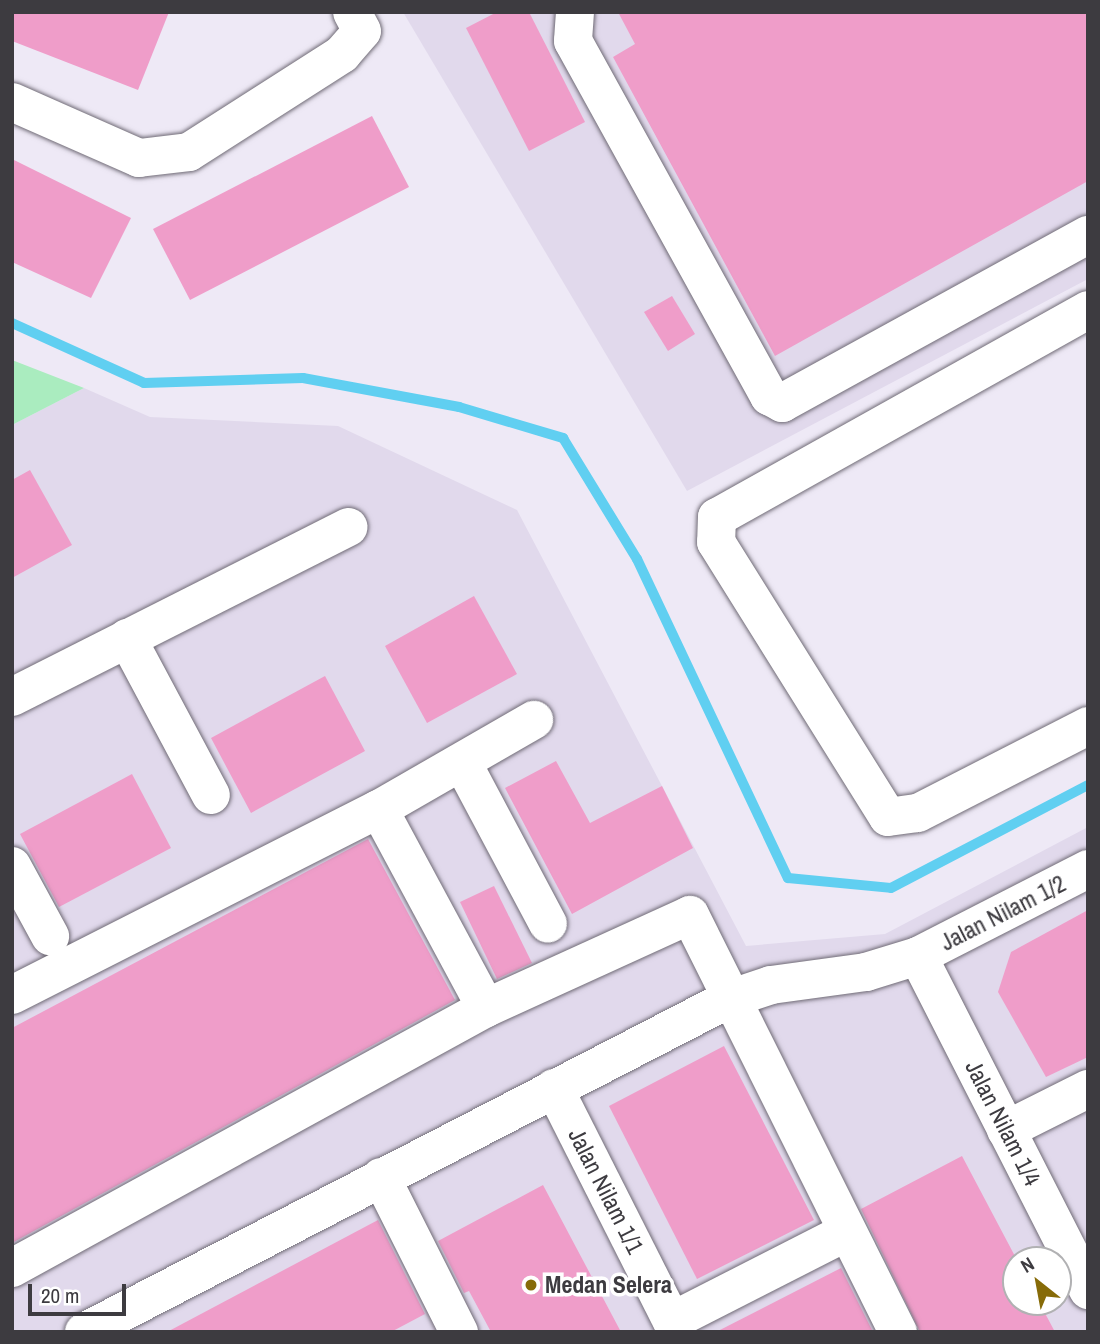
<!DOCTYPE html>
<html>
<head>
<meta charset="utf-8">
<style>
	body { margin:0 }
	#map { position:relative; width:1100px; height:1344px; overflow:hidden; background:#eee9f6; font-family:"Archivo Narrow",sans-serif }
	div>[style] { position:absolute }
	.built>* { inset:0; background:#e1d9ec }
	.green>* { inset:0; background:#aaecbf }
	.stream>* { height:10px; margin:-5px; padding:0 5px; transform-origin:5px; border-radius:5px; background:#60cff1 }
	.building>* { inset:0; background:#ef9dc9 }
	.roads { filter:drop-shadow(0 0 2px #706b76) drop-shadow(0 0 2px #706b76) }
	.minor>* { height:38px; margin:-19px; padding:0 19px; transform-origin:19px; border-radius:19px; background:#fff }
	.dots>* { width:19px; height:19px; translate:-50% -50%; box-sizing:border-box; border:4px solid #fff; border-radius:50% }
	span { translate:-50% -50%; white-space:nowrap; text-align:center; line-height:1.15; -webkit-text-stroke:7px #fff; paint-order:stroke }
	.street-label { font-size:24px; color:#3d3b40 }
	.poi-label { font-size:24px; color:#3d3b40; font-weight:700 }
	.left { translate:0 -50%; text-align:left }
	.frame { position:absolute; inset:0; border:14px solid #3d3b40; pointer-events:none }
	.north { position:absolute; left:1002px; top:1246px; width:70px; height:70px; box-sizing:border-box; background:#fff; border:2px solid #b1b1b3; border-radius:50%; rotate:329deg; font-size:19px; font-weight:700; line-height:28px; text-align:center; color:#3d3b40 }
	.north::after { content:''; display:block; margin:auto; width:24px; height:32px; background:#876b08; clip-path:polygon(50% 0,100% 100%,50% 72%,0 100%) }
	.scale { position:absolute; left:28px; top:1284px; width:98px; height:32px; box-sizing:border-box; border:4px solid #3d3b40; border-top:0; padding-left:9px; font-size:21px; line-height:24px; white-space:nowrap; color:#3d3b40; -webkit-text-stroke:5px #fff; paint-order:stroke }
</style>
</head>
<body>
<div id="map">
	<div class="built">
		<div style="clip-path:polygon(403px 12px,1088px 12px,1088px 279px,687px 491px)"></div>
		<div style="clip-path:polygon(evenodd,84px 388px,150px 417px,338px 426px,517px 510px,746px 946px,885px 934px,1088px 827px,1088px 1332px,12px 1332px,12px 425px,84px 388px,1016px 1260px,1058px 1260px,1058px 1302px,1016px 1302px,1016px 1260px)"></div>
	</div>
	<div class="green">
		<div style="clip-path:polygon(12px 360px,84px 388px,12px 425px)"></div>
	</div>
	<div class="stream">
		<div style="left:12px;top:323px;width:145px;rotate:24.4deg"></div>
		<div style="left:144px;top:383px;width:159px;rotate:-1.8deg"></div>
		<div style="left:303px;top:378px;width:159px;rotate:10.5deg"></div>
		<div style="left:459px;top:407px;width:109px;rotate:16.6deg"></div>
		<div style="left:563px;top:438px;width:142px;rotate:58.6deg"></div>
		<div style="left:637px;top:559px;width:353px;rotate:64.7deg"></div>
		<div style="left:788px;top:878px;width:103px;rotate:5.5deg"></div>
		<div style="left:891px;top:888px;width:222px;rotate:-27.6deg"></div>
	</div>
	<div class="building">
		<div style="clip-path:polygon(12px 12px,169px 12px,138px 90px,12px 41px)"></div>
		<div style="clip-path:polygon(497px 12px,529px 12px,585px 122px,529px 151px,466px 28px)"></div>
		<div style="clip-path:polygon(618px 12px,1088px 12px,1088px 181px,775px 356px,613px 57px,635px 44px)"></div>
		<div style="clip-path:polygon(372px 116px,409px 187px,190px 300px,153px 229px)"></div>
		<div style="clip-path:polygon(12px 159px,131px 218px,91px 298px,12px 262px)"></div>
		<div style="clip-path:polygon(672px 296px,695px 334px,668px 351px,644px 312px)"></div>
		<div style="clip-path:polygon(30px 470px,72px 545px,12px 578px,12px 480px)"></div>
		<div style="clip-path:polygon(474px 596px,517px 674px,427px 723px,385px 646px)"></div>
		<div style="clip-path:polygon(325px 676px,365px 751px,251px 813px,211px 738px)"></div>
		<div style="clip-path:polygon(556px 761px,590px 823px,662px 786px,693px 848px,572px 914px,505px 788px)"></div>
		<div style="clip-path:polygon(132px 774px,171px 848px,59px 907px,20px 834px)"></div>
		<div style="clip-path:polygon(368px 839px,455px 1000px,12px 1243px,12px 1028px)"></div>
		<div style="clip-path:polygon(494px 886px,532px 963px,497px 979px,460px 902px)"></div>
		<div style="clip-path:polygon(1088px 910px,1088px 1057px,1046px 1077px,998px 992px,1011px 952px)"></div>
		<div style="clip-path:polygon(724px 1046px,814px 1220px,697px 1279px,609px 1106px)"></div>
		<div style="clip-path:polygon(962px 1156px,1017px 1260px,1016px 1302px,1039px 1302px,1055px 1332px,920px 1332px,861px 1209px)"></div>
		<div style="clip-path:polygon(543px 1185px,621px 1332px,491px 1332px,469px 1291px,464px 1293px,438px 1241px)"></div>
		<div style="clip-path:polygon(378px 1220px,425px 1314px,391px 1332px,167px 1332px)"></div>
		<div style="clip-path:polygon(841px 1268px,873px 1332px,716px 1332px)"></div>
	</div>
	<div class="roads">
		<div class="minor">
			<div style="left:575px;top:12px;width:29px;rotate:94deg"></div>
			<div style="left:573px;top:41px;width:406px;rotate:61.1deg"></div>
			<div style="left:769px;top:396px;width:15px;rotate:28deg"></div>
			<div style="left:782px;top:403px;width:349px;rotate:-28.8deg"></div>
			<div style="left:12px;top:102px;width:139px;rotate:23.8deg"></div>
			<div style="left:139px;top:158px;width:50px;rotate:-6.8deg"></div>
			<div style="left:189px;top:152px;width:182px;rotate:-32.6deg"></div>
			<div style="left:342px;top:54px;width:30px;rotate:-49deg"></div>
			<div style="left:362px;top:31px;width:21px;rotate:-118deg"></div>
			<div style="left:1088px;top:310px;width:425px;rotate:150.8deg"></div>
			<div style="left:717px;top:517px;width:25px;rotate:92deg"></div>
			<div style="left:716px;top:542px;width:324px;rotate:58deg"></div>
			<div style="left:888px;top:817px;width:30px;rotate:-8deg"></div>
			<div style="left:918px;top:813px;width:191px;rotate:-27.1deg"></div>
			<div style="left:127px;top:638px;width:178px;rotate:61.9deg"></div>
			<div style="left:12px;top:697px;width:377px;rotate:-26.8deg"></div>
			<div style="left:462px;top:762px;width:183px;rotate:62deg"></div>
			<div style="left:12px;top:866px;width:80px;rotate:61.5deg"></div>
			<div style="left:918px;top:956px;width:375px;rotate:63deg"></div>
			<div style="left:12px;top:995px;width:411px;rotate:-26.9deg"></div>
			<div style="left:379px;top:809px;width:179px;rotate:-29.9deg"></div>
			<div style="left:486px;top:1008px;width:224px;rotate:-24.5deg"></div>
			<div style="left:690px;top:915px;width:466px;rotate:63.5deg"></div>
			<div style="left:554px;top:1088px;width:273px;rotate:63.2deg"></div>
			<div style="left:1006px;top:1130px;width:92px;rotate:-26.6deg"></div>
			<div style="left:381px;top:1177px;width:174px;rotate:63.3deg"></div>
			<div style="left:12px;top:1268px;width:541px;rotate:-28.75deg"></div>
			<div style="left:486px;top:1008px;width:226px;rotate:-118.3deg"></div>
			<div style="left:672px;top:1321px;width:196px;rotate:-27deg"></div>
			<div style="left:84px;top:1332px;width:726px;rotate:-27.31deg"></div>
			<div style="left:729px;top:999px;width:44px;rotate:-18.4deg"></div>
			<div style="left:771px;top:985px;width:96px;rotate:-7.8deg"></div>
			<div style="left:866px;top:972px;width:54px;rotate:-17.1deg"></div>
			<div style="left:918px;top:956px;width:191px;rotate:-27.1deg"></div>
		</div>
	</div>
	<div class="dots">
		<div style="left:531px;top:1285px;background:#876b08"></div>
	</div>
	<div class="street-label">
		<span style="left:1003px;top:913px;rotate:-27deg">Jalan Nilam 1/2</span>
		<span style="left:1003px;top:1123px;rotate:63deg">Jalan Nilam 1/4</span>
		<span style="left:606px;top:1191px;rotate:63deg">Jalan Nilam 1/1</span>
	</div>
	<div class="poi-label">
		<span class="left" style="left:545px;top:1285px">Medan Selera</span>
	</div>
	<div class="frame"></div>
	<div class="north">N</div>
	<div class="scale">20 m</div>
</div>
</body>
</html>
